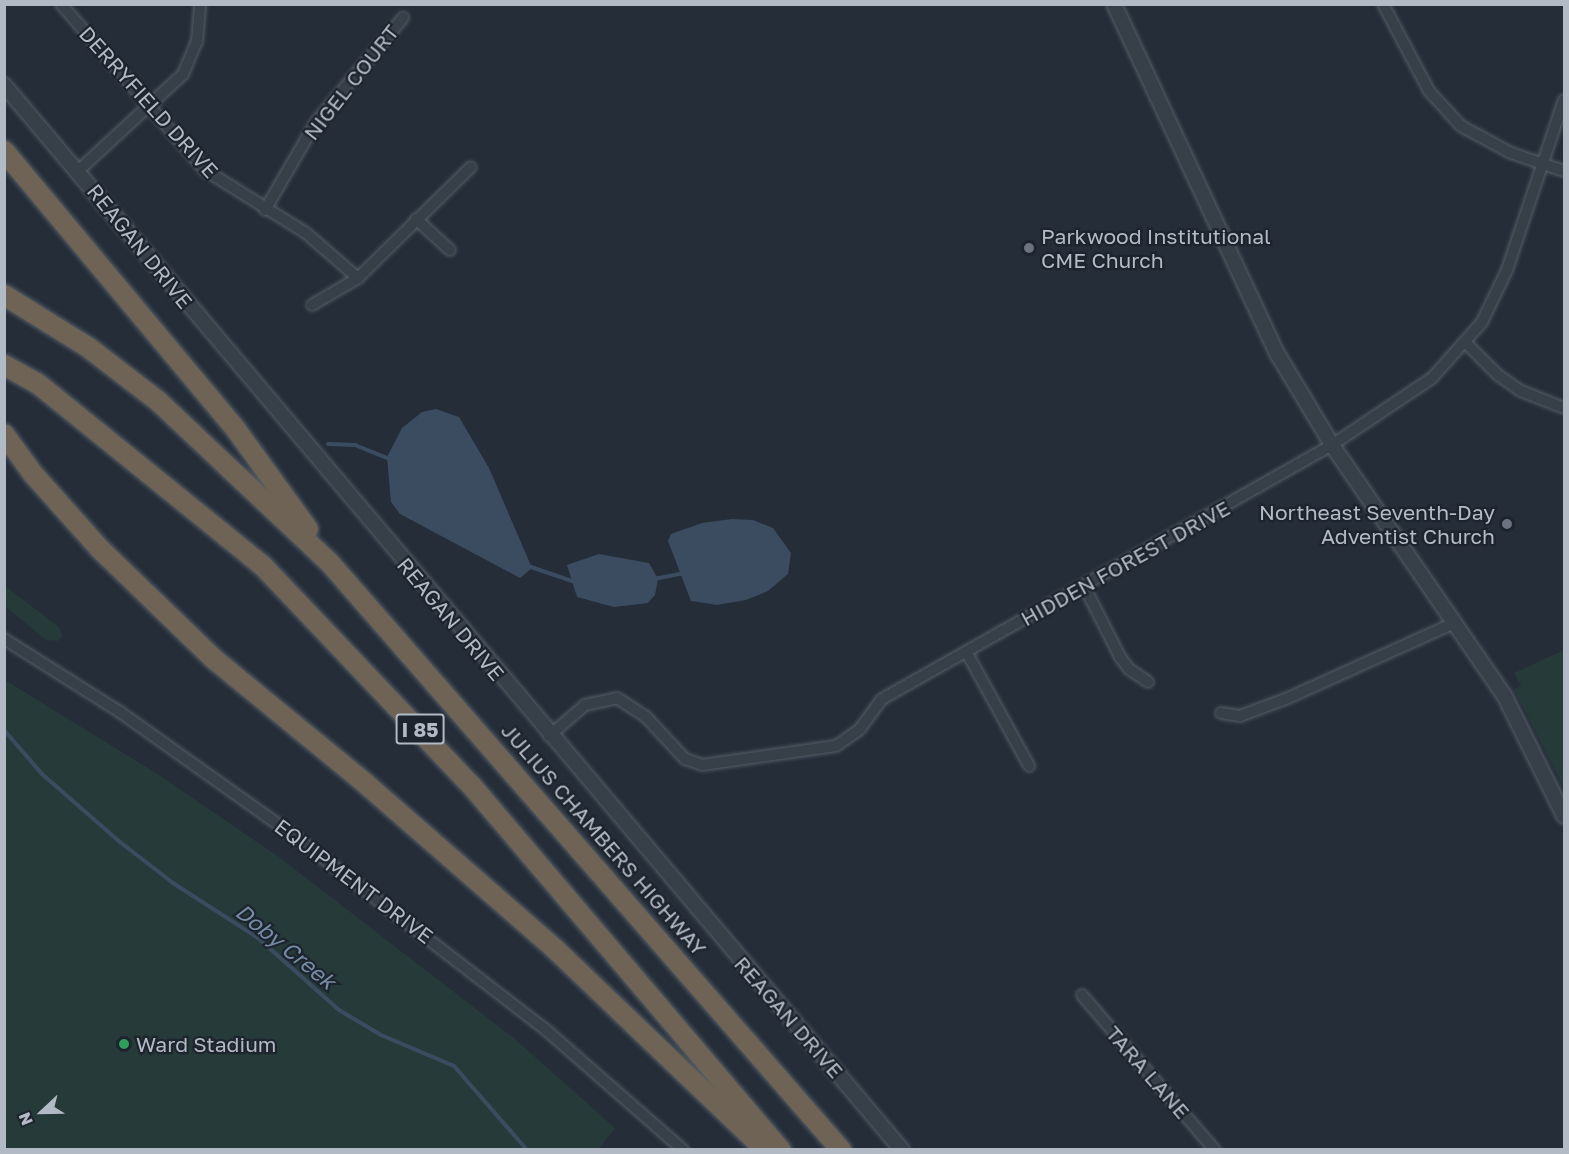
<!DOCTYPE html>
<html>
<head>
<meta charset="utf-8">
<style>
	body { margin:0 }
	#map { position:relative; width:1569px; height:1154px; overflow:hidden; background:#242d38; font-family:"Golos Text",sans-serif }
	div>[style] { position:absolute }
	.green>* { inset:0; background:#273a3a }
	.water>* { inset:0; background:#3b4c60 }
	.stream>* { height:4px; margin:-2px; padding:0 2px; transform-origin:2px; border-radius:2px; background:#3b4c60 }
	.roads { filter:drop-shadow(0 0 2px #555d66) drop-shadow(0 0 2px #555d66) }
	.minor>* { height:10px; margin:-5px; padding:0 5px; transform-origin:5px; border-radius:5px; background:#373f49 }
	.tertiary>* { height:14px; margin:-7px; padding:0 7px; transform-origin:7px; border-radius:7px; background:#373f49 }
	.motorway>* { height:20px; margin:-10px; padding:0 10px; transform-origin:10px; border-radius:10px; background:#6e6355 }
	.dots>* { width:16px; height:16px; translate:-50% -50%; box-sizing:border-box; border:3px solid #1d242d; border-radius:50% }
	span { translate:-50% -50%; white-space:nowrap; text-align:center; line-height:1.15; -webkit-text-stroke:4.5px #1d242d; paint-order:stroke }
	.shield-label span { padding:2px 4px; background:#1d242d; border:2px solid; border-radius:4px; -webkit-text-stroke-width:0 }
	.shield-label { font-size:20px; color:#b2bac5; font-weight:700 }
	.street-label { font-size:21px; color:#b2bac5 }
	.poi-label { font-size:21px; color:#b2bac5 }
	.left { translate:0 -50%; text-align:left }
	.right { translate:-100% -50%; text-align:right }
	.water-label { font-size:22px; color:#768ca5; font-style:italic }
	.frame { position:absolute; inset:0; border:6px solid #b2bac5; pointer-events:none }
	.north { position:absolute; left:12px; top:1082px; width:60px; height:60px; -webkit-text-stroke:4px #1d242d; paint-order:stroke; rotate:248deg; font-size:16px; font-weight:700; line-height:24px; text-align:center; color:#b2bac5 }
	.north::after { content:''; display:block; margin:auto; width:21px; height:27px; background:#b2bac5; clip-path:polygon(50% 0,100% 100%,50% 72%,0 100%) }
</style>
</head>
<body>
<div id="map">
	<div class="green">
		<div style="clip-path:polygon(5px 586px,59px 627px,63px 636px,58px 641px,46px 640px,5px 606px)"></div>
		<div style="clip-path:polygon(1564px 650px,1564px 788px,1514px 689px,1521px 686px,1514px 673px)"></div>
		<div style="clip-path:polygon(5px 680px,156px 773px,279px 857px,515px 1039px,615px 1128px,598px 1150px,5px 1149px)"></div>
	</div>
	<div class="water">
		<div style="clip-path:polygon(436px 409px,459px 417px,489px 468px,532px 568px,520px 578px,400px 514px,391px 502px,387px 457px,402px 428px,422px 412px)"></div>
		<div style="clip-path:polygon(732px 519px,753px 520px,773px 528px,791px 553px,788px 574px,768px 591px,746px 600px,717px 605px,691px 601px,668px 541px,671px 534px,702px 523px)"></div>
		<div style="clip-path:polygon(599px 554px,649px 563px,658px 579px,655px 595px,648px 603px,614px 607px,577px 597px,567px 565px)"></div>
	</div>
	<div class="stream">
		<div style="left:328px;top:444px;width:27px;rotate:2deg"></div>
		<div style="left:355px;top:445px;width:37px;rotate:22deg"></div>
		<div style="left:528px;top:566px;width:50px;rotate:18.8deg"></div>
		<div style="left:654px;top:579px;width:32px;rotate:-11deg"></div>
		<div style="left:4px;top:730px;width:58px;rotate:49.2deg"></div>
		<div style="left:42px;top:774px;width:103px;rotate:41.1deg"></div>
		<div style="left:120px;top:842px;width:67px;rotate:37.7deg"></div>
		<div style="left:173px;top:883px;width:101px;rotate:32.9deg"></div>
		<div style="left:258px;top:938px;width:108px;rotate:41.6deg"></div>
		<div style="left:339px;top:1010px;width:49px;rotate:30.8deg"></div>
		<div style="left:381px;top:1035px;width:79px;rotate:23deg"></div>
		<div style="left:454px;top:1066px;width:111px;rotate:49deg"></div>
	</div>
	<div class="roads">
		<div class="minor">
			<div style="left:61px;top:4px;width:220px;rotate:49.1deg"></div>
			<div style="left:205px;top:170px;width:119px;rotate:32deg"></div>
			<div style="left:306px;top:233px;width:69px;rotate:40.9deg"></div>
			<div style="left:1383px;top:4px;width:98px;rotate:62.1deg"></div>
			<div style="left:1429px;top:91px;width:47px;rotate:47.6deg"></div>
			<div style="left:1461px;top:126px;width:57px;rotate:28.4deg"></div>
			<div style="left:1511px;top:153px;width:56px;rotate:18.8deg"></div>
			<div style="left:78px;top:171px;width:143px;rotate:-42.7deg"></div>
			<div style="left:183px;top:74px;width:36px;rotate:-67deg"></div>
			<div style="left:197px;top:41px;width:37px;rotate:-85deg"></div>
			<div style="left:265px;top:210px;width:102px;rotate:-59.9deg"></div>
			<div style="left:316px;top:122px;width:136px;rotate:-50.1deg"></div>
			<div style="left:416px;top:219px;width:46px;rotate:42.4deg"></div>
			<div style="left:312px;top:305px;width:53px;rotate:-30.4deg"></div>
			<div style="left:358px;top:278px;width:158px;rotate:-44.5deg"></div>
			<div style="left:1466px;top:343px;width:45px;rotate:45deg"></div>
			<div style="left:1498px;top:375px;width:28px;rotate:35deg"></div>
			<div style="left:1521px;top:391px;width:46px;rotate:21.6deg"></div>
			<div style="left:1084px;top:586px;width:80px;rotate:63.1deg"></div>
			<div style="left:1120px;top:657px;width:15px;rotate:53deg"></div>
			<div style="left:1129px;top:669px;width:23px;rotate:34deg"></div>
			<div style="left:4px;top:639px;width:137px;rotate:32.2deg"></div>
			<div style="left:120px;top:712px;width:207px;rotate:35.4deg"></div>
			<div style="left:289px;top:832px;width:323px;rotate:37.6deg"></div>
			<div style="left:545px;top:1029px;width:184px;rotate:41.2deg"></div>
			<div style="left:967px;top:653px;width:129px;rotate:61.2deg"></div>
			<div style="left:1221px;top:713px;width:19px;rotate:9deg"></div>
			<div style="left:1240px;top:716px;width:51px;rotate:-20.6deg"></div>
			<div style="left:1288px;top:698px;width:182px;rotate:-24.3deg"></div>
			<div style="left:549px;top:736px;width:48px;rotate:-40.7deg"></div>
			<div style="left:585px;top:705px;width:33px;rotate:-12deg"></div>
			<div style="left:617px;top:698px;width:35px;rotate:33deg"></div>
			<div style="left:646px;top:717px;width:57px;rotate:47.1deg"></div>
			<div style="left:685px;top:759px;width:18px;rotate:19deg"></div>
			<div style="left:702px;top:765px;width:135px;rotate:-8.1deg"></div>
			<div style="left:836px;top:746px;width:29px;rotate:-35deg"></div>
			<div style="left:860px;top:729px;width:37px;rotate:-54deg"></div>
			<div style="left:882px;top:699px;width:517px;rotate:-29.44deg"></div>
			<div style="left:1332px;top:445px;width:120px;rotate:-33.8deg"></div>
			<div style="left:1432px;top:378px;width:75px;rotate:-48.2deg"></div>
			<div style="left:1482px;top:322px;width:58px;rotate:-64.3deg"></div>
			<div style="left:1507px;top:270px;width:179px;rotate:-71.5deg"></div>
			<div style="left:1082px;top:995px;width:204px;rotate:49.4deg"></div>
		</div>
		<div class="tertiary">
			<div style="left:1114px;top:4px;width:387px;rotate:65deg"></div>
			<div style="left:1278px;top:355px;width:105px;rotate:59deg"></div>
			<div style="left:1332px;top:445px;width:303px;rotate:55.5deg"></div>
			<div style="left:1504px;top:695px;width:135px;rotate:63.6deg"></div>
			<div style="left:4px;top:85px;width:1393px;rotate:49.86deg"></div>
		</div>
		<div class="motorway">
			<div style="left:4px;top:151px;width:364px;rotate:50.2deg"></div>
			<div style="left:237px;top:431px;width:121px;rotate:54.1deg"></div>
			<div style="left:4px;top:295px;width:100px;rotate:31.9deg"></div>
			<div style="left:89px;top:348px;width:87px;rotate:37.5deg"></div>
			<div style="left:158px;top:401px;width:235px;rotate:43.3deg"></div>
			<div style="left:329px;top:562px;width:780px;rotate:48.95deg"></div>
			<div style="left:4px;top:365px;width:38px;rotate:29deg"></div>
			<div style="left:37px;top:383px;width:289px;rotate:39deg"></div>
			<div style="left:262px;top:565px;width:303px;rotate:46.5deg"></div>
			<div style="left:471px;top:785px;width:479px;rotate:49.7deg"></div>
			<div style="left:4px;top:434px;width:49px;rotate:54.1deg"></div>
			<div style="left:33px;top:474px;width:101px;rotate:48.2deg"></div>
			<div style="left:100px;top:549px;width:158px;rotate:44deg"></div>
			<div style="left:214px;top:659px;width:197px;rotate:39.4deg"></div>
			<div style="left:366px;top:784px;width:251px;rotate:41.1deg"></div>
			<div style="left:555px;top:949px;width:291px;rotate:43.7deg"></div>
		</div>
	</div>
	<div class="dots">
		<div style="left:1029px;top:248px;background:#6b7280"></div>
		<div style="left:1507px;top:524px;background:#6b7280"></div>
		<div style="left:124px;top:1044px;background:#2e9e5b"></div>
	</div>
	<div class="shield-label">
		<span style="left:420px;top:729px">I 85</span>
	</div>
	<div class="street-label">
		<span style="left:351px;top:82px;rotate:-52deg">NIGEL COURT</span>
		<span style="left:149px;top:102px;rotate:48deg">DERRYFIELD DRIVE</span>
		<span style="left:140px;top:246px;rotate:51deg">REAGAN DRIVE</span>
		<span style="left:1125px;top:563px;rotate:-29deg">HIDDEN FOREST DRIVE</span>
		<span style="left:451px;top:619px;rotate:50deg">REAGAN DRIVE</span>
		<span style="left:604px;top:839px;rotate:49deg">JULIUS CHAMBERS HIGHWAY</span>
		<span style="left:354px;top:881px;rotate:37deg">EQUIPMENT DRIVE</span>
		<span style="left:789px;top:1017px;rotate:49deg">REAGAN DRIVE</span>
		<span style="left:1148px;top:1072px;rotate:49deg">TARA LANE</span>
	</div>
	<div class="poi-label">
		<span class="left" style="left:1041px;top:248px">Parkwood Institutional<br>CME Church</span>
		<span class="right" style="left:1495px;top:524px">Northeast Seventh-Day<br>Adventist Church</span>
		<span class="left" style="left:136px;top:1044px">Ward Stadium</span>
	</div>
	<div class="water-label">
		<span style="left:286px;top:946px;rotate:39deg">Doby Creek</span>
	</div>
	<div class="frame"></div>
	<div class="north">N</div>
</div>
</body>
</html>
